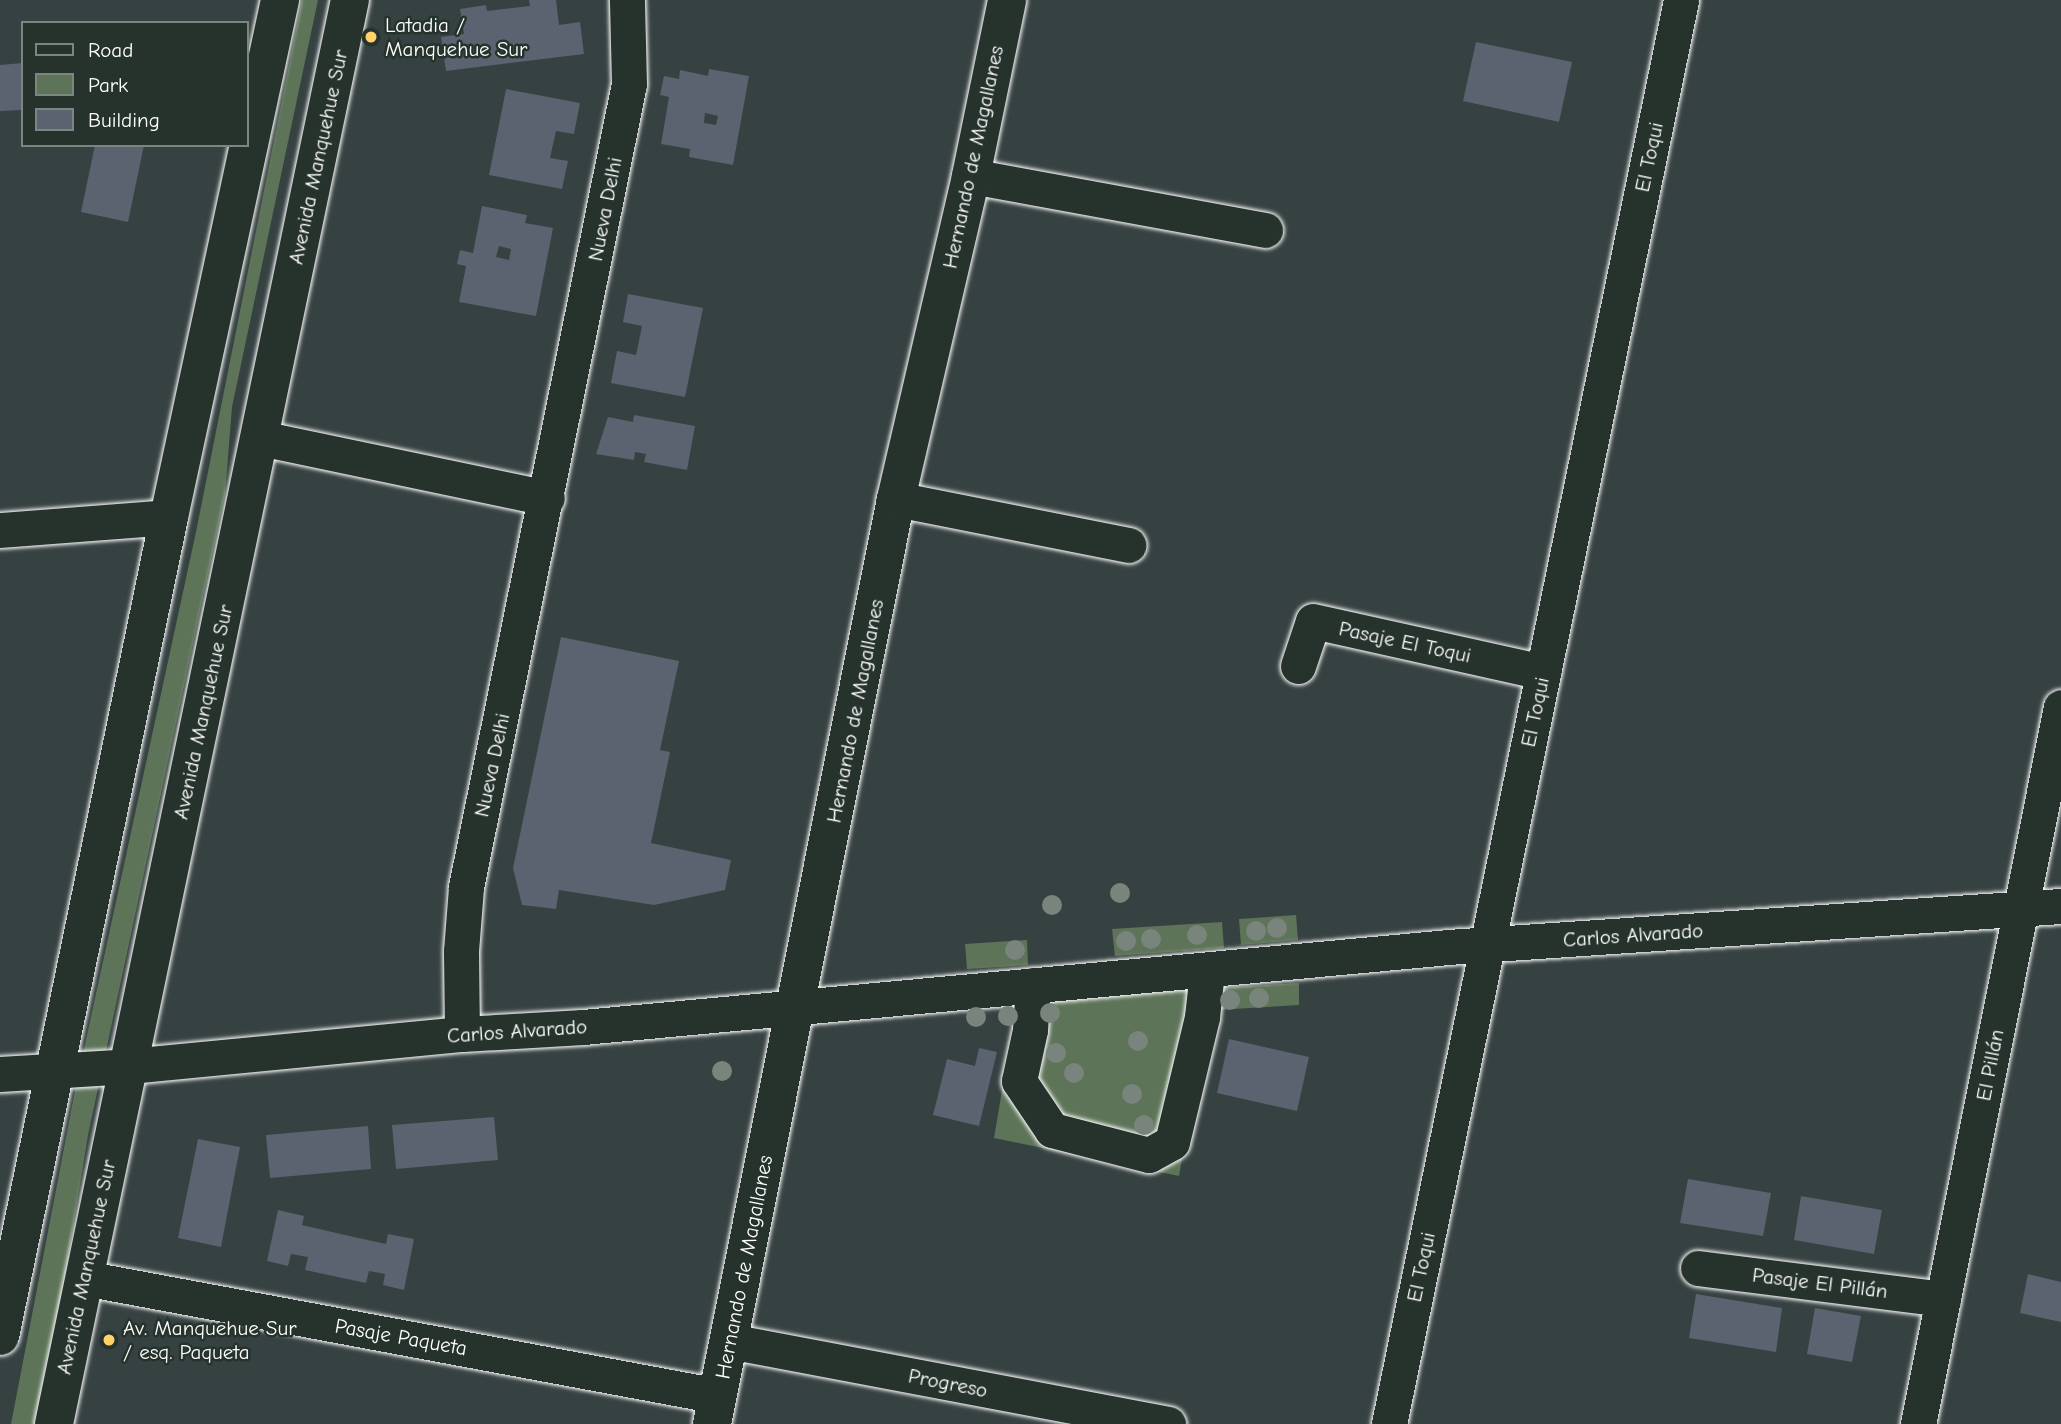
<!DOCTYPE html>
<html>
<head>
<meta charset="utf-8">
<style>
	body { margin:0 }
	#map { position:relative; width:2061px; height:1424px; overflow:hidden; background:#364141; font-family:"Comic Neue",sans-serif }
	div>[style] { position:absolute }
	.green>* { inset:0; background:#5d7458 }
	.building>* { inset:0; background:#5b6270 }
	.roads { filter:drop-shadow(0 0 2px #fff) drop-shadow(0 0 2px #fff) }
	.minor>* { height:35px; margin:-17.5px; padding:0 17.5px; transform-origin:17.5px; border-radius:17.5px; background:#26332d }
	.secondary>* { height:38px; margin:-19px; padding:0 19px; transform-origin:19px; border-radius:19px; background:#26332d }
	.primary>* { height:38px; margin:-19px; padding:0 19px; transform-origin:19px; border-radius:19px; background:#26332d }
	.trees>* { width:20px; height:20px; margin:-10px; border-radius:50%; background:#78847c }
	.dots>* { width:19px; height:19px; translate:-50% -50%; box-sizing:border-box; border:4px solid #26332d; border-radius:50% }
	span { translate:-50% -50%; white-space:nowrap; text-align:center; line-height:1.15; -webkit-text-stroke:5px #26332d; paint-order:stroke }
	.poi-label { font-size:21px; color:#fff }
	.left { translate:0 -50%; text-align:left }
	.street-label { font-size:21px; color:#fff }
	.legend { position:absolute; left:21px; top:21px; width:228px; height:126px; box-sizing:border-box; background:#26332d; border:2px solid #7d8581; margin:0; padding:9px 12px; list-style:none; font-size:21px; color:#fff }
	.legend li { display:flex; align-items:center; gap:14px; height:35px }
	.legend b { width:35px; border:2px solid #7d8581 }
</style>
</head>
<body>
<div id="map">
	<div class="green">
		<div style="clip-path:polygon(302px 0,318px 0,232px 407px,225px 494px,88px 1135px,58px 1319px,36px 1424px,11px 1424px,75px 1091px,196px 532px)"></div>
		<div style="clip-path:polygon(1296px 915px,1298px 940px,1241px 945px,1239px 919px)"></div>
		<div style="clip-path:polygon(1222px 922px,1224px 948px,1115px 956px,1112px 929px)"></div>
		<div style="clip-path:polygon(1027px 940px,1028px 965px,967px 969px,965px 944px)"></div>
		<div style="clip-path:polygon(1299px 983px,1299px 1005px,1216px 1010px,1216px 988px)"></div>
		<div style="clip-path:polygon(1212px 987px,1179px 1176px,994px 1138px,1017px 1001px)"></div>
	</div>
	<div class="building">
		<div style="clip-path:polygon(529px 0,556px 0,559px 25px,580px 22px,584px 54px,446px 71px,441px 37px,464px 34px,460px 9px,486px 5px,487px 11px,530px 6px)"></div>
		<div style="clip-path:polygon(1476px 42px,1572px 62px,1559px 122px,1463px 101px)"></div>
		<div style="clip-path:polygon(23px 63px,23px 110px,0 111px,0 65px)"></div>
		<div style="clip-path:polygon(evenodd,709px 69px,749px 76px,733px 165px,689px 157px,690px 149px,661px 144px,669px 97px,660px 95px,664px 76px,679px 79px,680px 70px,708px 76px,709px 69px,705px 113px,718px 116px,716px 125px,704px 123px,705px 113px)"></div>
		<div style="clip-path:polygon(506px 89px,580px 103px,574px 134px,556px 131px,550px 158px,568px 161px,562px 189px,489px 175px)"></div>
		<div style="clip-path:polygon(95px 145px,144px 145px,128px 222px,81px 212px)"></div>
		<div style="clip-path:polygon(evenodd,482px 206px,527px 215px,525px 223px,553px 228px,536px 316px,459px 302px,466px 266px,457px 264px,460px 250px,473px 253px,482px 206px,499px 246px,511px 249px,509px 260px,496px 257px,499px 246px)"></div>
		<div style="clip-path:polygon(628px 294px,703px 308px,685px 397px,611px 383px,617px 351px,636px 355px,642px 326px,623px 322px)"></div>
		<div style="clip-path:polygon(634px 415px,695px 426px,687px 470px,644px 462px,646px 454px,635px 452px,634px 460px,596px 454px,608px 417px,633px 422px)"></div>
		<div style="clip-path:polygon(561px 637px,679px 661px,660px 750px,670px 752px,651px 843px,731px 860px,725px 890px,654px 905px,559px 890px,556px 909px,522px 905px,513px 868px)"></div>
		<div style="clip-path:polygon(1229px 1039px,1309px 1057px,1297px 1111px,1217px 1093px)"></div>
		<div style="clip-path:polygon(979px 1048px,997px 1052px,979px 1126px,933px 1115px,947px 1059px,975px 1066px)"></div>
		<div style="clip-path:polygon(494px 1117px,498px 1160px,396px 1169px,392px 1125px)"></div>
		<div style="clip-path:polygon(368px 1126px,371px 1169px,270px 1178px,266px 1135px)"></div>
		<div style="clip-path:polygon(198px 1139px,240px 1147px,221px 1247px,178px 1238px)"></div>
		<div style="clip-path:polygon(1688px 1179px,1771px 1193px,1763px 1236px,1680px 1223px)"></div>
		<div style="clip-path:polygon(1801px 1196px,1882px 1210px,1874px 1254px,1794px 1240px)"></div>
		<div style="clip-path:polygon(278px 1210px,304px 1216px,302px 1225px,345px 1235px,386px 1244px,388px 1234px,414px 1239px,404px 1290px,383px 1285px,385px 1274px,369px 1271px,366px 1283px,305px 1270px,308px 1257px,291px 1254px,288px 1266px,267px 1261px)"></div>
		<div style="clip-path:polygon(2028px 1274px,2061px 1282px,2061px 1322px,2020px 1313px)"></div>
		<div style="clip-path:polygon(1696px 1294px,1782px 1308px,1776px 1352px,1689px 1338px)"></div>
		<div style="clip-path:polygon(1815px 1308px,1861px 1316px,1852px 1362px,1807px 1354px)"></div>
	</div>
	<div class="roads">
		<div class="minor">
			<div style="left:971px;top:176px;width:299px;rotate:10.4deg"></div>
			<div style="left:260px;top:438px;width:293px;rotate:11.8deg"></div>
			<div style="left:896px;top:499px;width:237px;rotate:11.2deg"></div>
			<div style="left:0;top:530px;width:169px;rotate:-4.4deg"></div>
			<div style="left:1298px;top:666px;width:47px;rotate:-71.6deg"></div>
			<div style="left:1313px;top:621px;width:236px;rotate:12.5deg"></div>
			<div style="left:1033px;top:985px;width:45px;rotate:93.8deg"></div>
			<div style="left:1030px;top:1030px;width:52px;rotate:102.2deg"></div>
			<div style="left:1019px;top:1081px;width:59px;rotate:56deg"></div>
			<div style="left:1052px;top:1130px;width:100px;rotate:14.5deg"></div>
			<div style="left:1149px;top:1155px;width:26px;rotate:-29deg"></div>
			<div style="left:1172px;top:1142px;width:129px;rotate:-76.5deg"></div>
			<div style="left:1202px;top:1017px;width:46px;rotate:-83.8deg"></div>
			<div style="left:462px;top:1034px;width:83px;rotate:-90.7deg"></div>
			<div style="left:461px;top:951px;width:64px;rotate:-85.5deg"></div>
			<div style="left:466px;top:887px;width:819px;rotate:-78.53deg"></div>
			<div style="left:629px;top:84px;width:84px;rotate:-91.4deg"></div>
			<div style="left:0;top:1074px;width:129px;rotate:-3.5deg"></div>
			<div style="left:129px;top:1066px;width:335px;rotate:-5.5deg"></div>
			<div style="left:462px;top:1034px;width:121px;rotate:-3.3deg"></div>
			<div style="left:583px;top:1027px;width:869px;rotate:-5.28deg"></div>
			<div style="left:1448px;top:947px;width:614px;rotate:-3.83deg"></div>
			<div style="left:1698px;top:1268px;width:247px;rotate:7.2deg"></div>
			<div style="left:84px;top:1278px;width:645px;rotate:10.54deg"></div>
			<div style="left:729px;top:1341px;width:447px;rotate:10.7deg"></div>
			<div style="left:1389px;top:1424px;width:1454px;rotate:-78.41deg"></div>
			<div style="left:1918px;top:1424px;width:731px;rotate:-78.72deg"></div>
		</div>
		<div class="secondary">
			<div style="left:712px;top:1424px;width:943px;rotate:-78.75deg"></div>
			<div style="left:896px;top:499px;width:332px;rotate:-76.9deg"></div>
			<div style="left:971px;top:176px;width:180px;rotate:-78.4deg"></div>
		</div>
		<div class="primary">
			<div style="left:0;top:1336px;width:836px;rotate:-78.34deg"></div>
			<div style="left:169px;top:517px;width:529px;rotate:-77.88deg"></div>
			<div style="left:54px;top:1424px;width:1454px;rotate:-78.26deg"></div>
		</div>
	</div>
	<div class="trees">
		<div style="left:1120px;top:893px"></div>
		<div style="left:1052px;top:905px"></div>
		<div style="left:1277px;top:928px"></div>
		<div style="left:1256px;top:931px"></div>
		<div style="left:1197px;top:935px"></div>
		<div style="left:1151px;top:939px"></div>
		<div style="left:1126px;top:941px"></div>
		<div style="left:1015px;top:950px"></div>
		<div style="left:1259px;top:998px"></div>
		<div style="left:1230px;top:1000px"></div>
		<div style="left:1050px;top:1013px"></div>
		<div style="left:1008px;top:1016px"></div>
		<div style="left:976px;top:1017px"></div>
		<div style="left:1138px;top:1041px"></div>
		<div style="left:1056px;top:1053px"></div>
		<div style="left:722px;top:1071px"></div>
		<div style="left:1074px;top:1073px"></div>
		<div style="left:1132px;top:1094px"></div>
		<div style="left:1144px;top:1125px"></div>
	</div>
	<div class="dots">
		<div style="left:371px;top:37px;background:#ffd166"></div>
		<div style="left:109px;top:1340px;background:#ffd166"></div>
	</div>
	<div class="poi-label">
		<span class="left" style="left:385px;top:37px">Latadia /<br>Manquehue Sur</span>
		<span class="left" style="left:123px;top:1340px">Av. Manquehue Sur<br>/ esq. Paqueta</span>
	</div>
	<div class="street-label">
		<span style="left:318px;top:157px;rotate:-78deg">Avenida Manquehue Sur</span>
		<span style="left:973px;top:157px;rotate:-78deg">Hernando de Magallanes</span>
		<span style="left:1649px;top:157px;rotate:-78deg">El Toqui</span>
		<span style="left:605px;top:209px;rotate:-79deg">Nueva Delhi</span>
		<span style="left:1405px;top:642px;rotate:12deg">Pasaje El Toqui</span>
		<span style="left:855px;top:711px;rotate:-79deg">Hernando de Magallanes</span>
		<span style="left:203px;top:712px;rotate:-78deg">Avenida Manquehue Sur</span>
		<span style="left:1535px;top:712px;rotate:-78deg">El Toqui</span>
		<span style="left:492px;top:765px;rotate:-78deg">Nueva Delhi</span>
		<span style="left:1633px;top:935px;rotate:-4deg">Carlos Alvarado</span>
		<span style="left:517px;top:1031px;rotate:-4deg">Carlos Alvarado</span>
		<span style="left:1990px;top:1065px;rotate:-79deg">El Pillán</span>
		<span style="left:86px;top:1267px;rotate:-78deg">Avenida Manquehue Sur</span>
		<span style="left:744px;top:1267px;rotate:-79deg">Hernando de Magallanes</span>
		<span style="left:1421px;top:1267px;rotate:-78deg">El Toqui</span>
		<span style="left:1820px;top:1283px;rotate:7deg">Pasaje El Pillán</span>
		<span style="left:401px;top:1337px;rotate:10deg">Pasaje Paqueta</span>
		<span style="left:948px;top:1383px;rotate:11deg">Progreso</span>
	</div>
	<ul class="legend">
	<li><b style="height:9px;background:#26332d"></b>Road</li>
	<li><b style="height:19px;background:#5d7458"></b>Park</li>
	<li><b style="height:19px;background:#5b6270"></b>Building</li>
	</ul>
</div>
</body>
</html>
